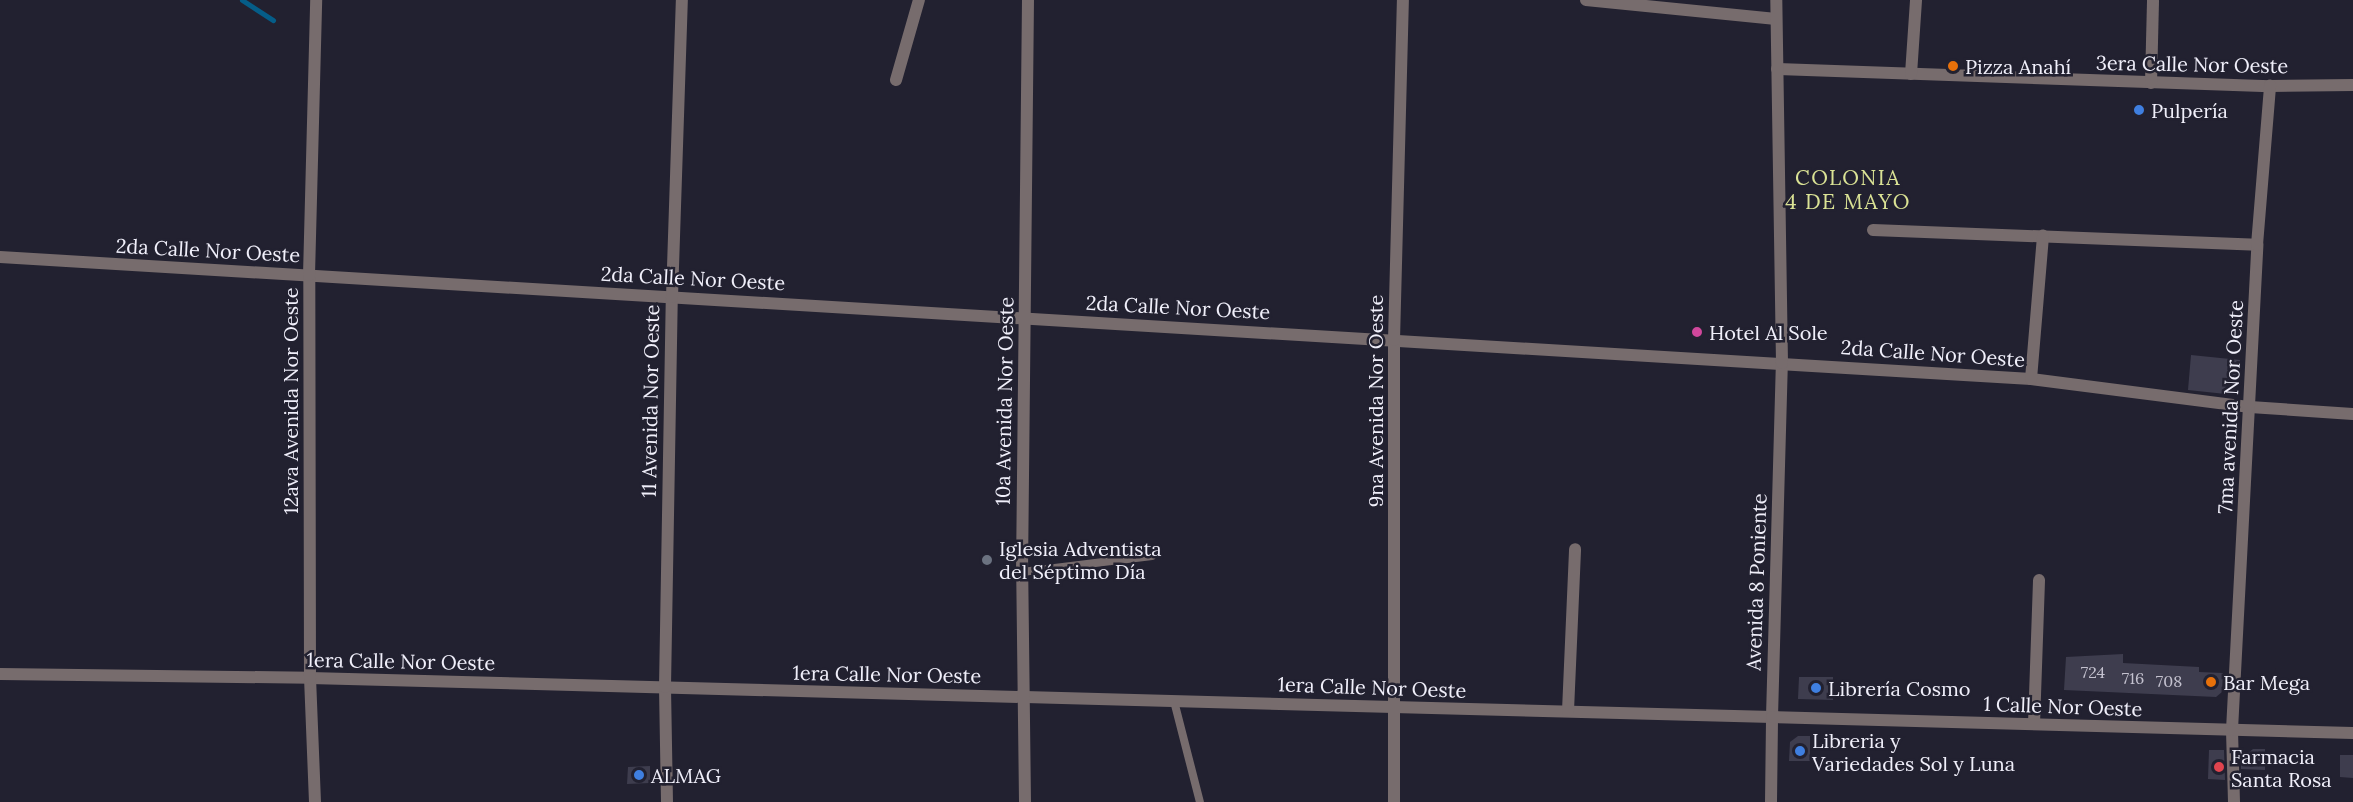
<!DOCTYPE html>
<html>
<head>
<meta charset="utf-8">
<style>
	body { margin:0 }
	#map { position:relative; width:2353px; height:802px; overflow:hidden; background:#222130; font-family:Lora,serif }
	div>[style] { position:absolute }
	.stream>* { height:5px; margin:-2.5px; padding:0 2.5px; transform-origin:2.5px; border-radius:2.5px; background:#055d88 }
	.building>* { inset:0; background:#3e3d4e }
	.service>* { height:8px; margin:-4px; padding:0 4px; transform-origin:4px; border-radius:4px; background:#776c6d }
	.minor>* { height:12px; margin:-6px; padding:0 6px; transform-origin:6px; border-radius:6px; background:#776c6d }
	.tertiary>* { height:12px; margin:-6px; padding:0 6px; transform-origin:6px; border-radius:6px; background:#776c6d }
	.dots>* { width:16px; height:16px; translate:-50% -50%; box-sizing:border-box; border:3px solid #222130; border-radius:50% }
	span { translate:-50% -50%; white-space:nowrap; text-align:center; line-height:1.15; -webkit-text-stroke:5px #222130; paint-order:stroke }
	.number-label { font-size:16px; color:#c4c2cf }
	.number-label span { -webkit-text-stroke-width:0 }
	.street-label { font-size:20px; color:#f0effa }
	.poi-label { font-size:20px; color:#f0effa }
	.left { translate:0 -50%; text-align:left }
	.neighbourhood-label { font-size:21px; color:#dbe395; letter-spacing:1.5px }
</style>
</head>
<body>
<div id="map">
	<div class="stream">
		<i style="left:242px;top:0;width:37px;rotate:33deg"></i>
	</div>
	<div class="building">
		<i style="clip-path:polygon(2191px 355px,2240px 360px,2235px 395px,2188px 390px)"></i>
		<i style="clip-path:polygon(2123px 654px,2123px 663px,2199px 667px,2199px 672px,2223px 673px,2222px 692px,2216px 697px,2064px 690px,2066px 657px)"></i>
		<i style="clip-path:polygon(1799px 677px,1833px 677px,1833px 700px,1798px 699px)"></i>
		<i style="clip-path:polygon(1798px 736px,1810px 736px,1810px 761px,1789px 761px,1790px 742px)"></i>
		<i style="clip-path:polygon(2253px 749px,2265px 749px,2265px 770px,2241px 769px,2241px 759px)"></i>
		<i style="clip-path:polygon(2209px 750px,2224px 750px,2225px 780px,2208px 779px)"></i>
		<i style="clip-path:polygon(2340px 755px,2353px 755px,2353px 778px,2340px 777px)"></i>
		<i style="clip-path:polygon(650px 766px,650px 783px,627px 784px,628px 767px)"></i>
	</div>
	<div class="service">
		<i style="left:1022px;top:572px;width:131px;rotate:-7deg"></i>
		<i style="left:1174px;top:701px;width:104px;rotate:75.6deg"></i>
	</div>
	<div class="minor">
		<i style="left:1586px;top:0;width:191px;rotate:5.7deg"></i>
		<i style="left:1777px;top:69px;width:493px;rotate:2deg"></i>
		<i style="left:2270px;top:86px;width:83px;rotate:-0.7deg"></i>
		<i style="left:1911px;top:74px;width:74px;rotate:-86.1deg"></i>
		<i style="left:896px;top:80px;width:83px;rotate:-74deg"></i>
		<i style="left:2151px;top:83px;width:83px;rotate:-88.6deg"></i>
		<i style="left:1873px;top:230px;width:384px;rotate:2.2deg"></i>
		<i style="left:0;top:257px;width:2035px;rotate:3.44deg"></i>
		<i style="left:2031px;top:379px;width:221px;rotate:7.3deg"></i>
		<i style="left:2250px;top:407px;width:103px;rotate:3.9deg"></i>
		<i style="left:2031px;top:379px;width:144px;rotate:-85.2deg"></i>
		<i style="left:0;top:674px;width:310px;rotate:0.7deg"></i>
		<i style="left:310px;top:678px;width:1463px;rotate:1.53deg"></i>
		<i style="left:1772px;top:717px;width:354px;rotate:-88.4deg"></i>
		<i style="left:1782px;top:363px;width:363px;rotate:-90.9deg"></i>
		<i style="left:1568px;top:711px;width:162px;rotate:-87.5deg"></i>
		<i style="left:2034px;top:724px;width:144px;rotate:-88deg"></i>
		<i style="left:315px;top:802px;width:124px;rotate:-92.3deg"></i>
		<i style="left:310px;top:678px;width:403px;rotate:-90.1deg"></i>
		<i style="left:309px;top:275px;width:275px;rotate:-88.5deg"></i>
		<i style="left:667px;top:802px;width:115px;rotate:-91deg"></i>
		<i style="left:665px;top:687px;width:390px;rotate:-89deg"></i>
		<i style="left:672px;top:297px;width:297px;rotate:-88.1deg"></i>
		<i style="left:1025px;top:802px;width:230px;rotate:-90.7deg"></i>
		<i style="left:1022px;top:572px;width:572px;rotate:-89.4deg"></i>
		<i style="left:1394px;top:802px;width:462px;rotate:-90deg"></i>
		<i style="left:1394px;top:340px;width:340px;rotate:-88.5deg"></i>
		<i style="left:2234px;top:802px;width:72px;rotate:-91.6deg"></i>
		<i style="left:2232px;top:730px;width:486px;rotate:-87deg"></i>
		<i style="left:2257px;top:245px;width:160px;rotate:-85.3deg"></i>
	</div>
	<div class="tertiary">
		<i style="left:1771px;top:802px;width:85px;rotate:-89.3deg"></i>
		<i style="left:1772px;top:717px;width:581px;rotate:1.58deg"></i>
	</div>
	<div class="dots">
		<i style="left:1953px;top:66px;background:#e8710a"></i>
		<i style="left:2139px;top:110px;background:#3f7fe0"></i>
		<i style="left:1697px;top:332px;background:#d1479c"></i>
		<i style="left:987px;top:560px;background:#6b7280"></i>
		<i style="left:2211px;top:682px;background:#e8710a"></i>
		<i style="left:1816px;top:688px;background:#3f7fe0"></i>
		<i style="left:1800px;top:751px;background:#3f7fe0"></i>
		<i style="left:2219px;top:767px;background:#e0444e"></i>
		<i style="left:639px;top:775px;background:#3f7fe0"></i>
	</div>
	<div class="number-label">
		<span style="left:2093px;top:672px">724</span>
		<span style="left:2133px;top:678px">716</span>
		<span style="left:2169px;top:681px">708</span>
	</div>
	<div class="street-label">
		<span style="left:2192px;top:64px;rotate:1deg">3era Calle Nor Oeste</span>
		<span style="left:208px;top:250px;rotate:3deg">2da Calle Nor Oeste</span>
		<span style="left:693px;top:278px;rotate:3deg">2da Calle Nor Oeste</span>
		<span style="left:1178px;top:307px;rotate:3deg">2da Calle Nor Oeste</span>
		<span style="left:1933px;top:353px;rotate:4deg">2da Calle Nor Oeste</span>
		<span style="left:290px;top:401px;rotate:-90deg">12ava Avenida Nor Oeste</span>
		<span style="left:650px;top:401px;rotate:-89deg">11 Avenida Nor Oeste</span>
		<span style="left:1004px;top:401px;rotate:-89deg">10a Avenida Nor Oeste</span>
		<span style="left:1375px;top:401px;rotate:-90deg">9na Avenida Nor Oeste</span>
		<span style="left:2230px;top:407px;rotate:-87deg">7ma avenida Nor Oeste</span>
		<span style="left:1756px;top:582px;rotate:-88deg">Avenida 8 Poniente</span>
		<span style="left:401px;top:661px;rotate:1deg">1era Calle Nor Oeste</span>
		<span style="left:887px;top:674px;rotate:1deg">1era Calle Nor Oeste</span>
		<span style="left:1372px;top:687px;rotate:2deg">1era Calle Nor Oeste</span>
		<span style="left:2063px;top:706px;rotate:2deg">1 Calle Nor Oeste</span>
	</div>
	<div class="poi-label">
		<span class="left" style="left:1965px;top:66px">Pizza Anahí</span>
		<span class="left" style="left:2151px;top:110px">Pulpería</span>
		<span class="left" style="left:1709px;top:332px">Hotel Al Sole</span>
		<span class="left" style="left:999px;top:560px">Iglesia Adventista<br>del Séptimo Día</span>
		<span class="left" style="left:2223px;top:682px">Bar Mega</span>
		<span class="left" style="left:1828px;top:688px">Librería Cosmo</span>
		<span class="left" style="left:1812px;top:752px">Libreria y<br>Variedades Sol y Luna</span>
		<span class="left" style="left:2231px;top:768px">Farmacia<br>Santa Rosa</span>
		<span class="left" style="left:651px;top:775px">ALMAG</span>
	</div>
	<div class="neighbourhood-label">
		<span style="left:1848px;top:190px">COLONIA<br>4 DE MAYO</span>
	</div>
</div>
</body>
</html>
